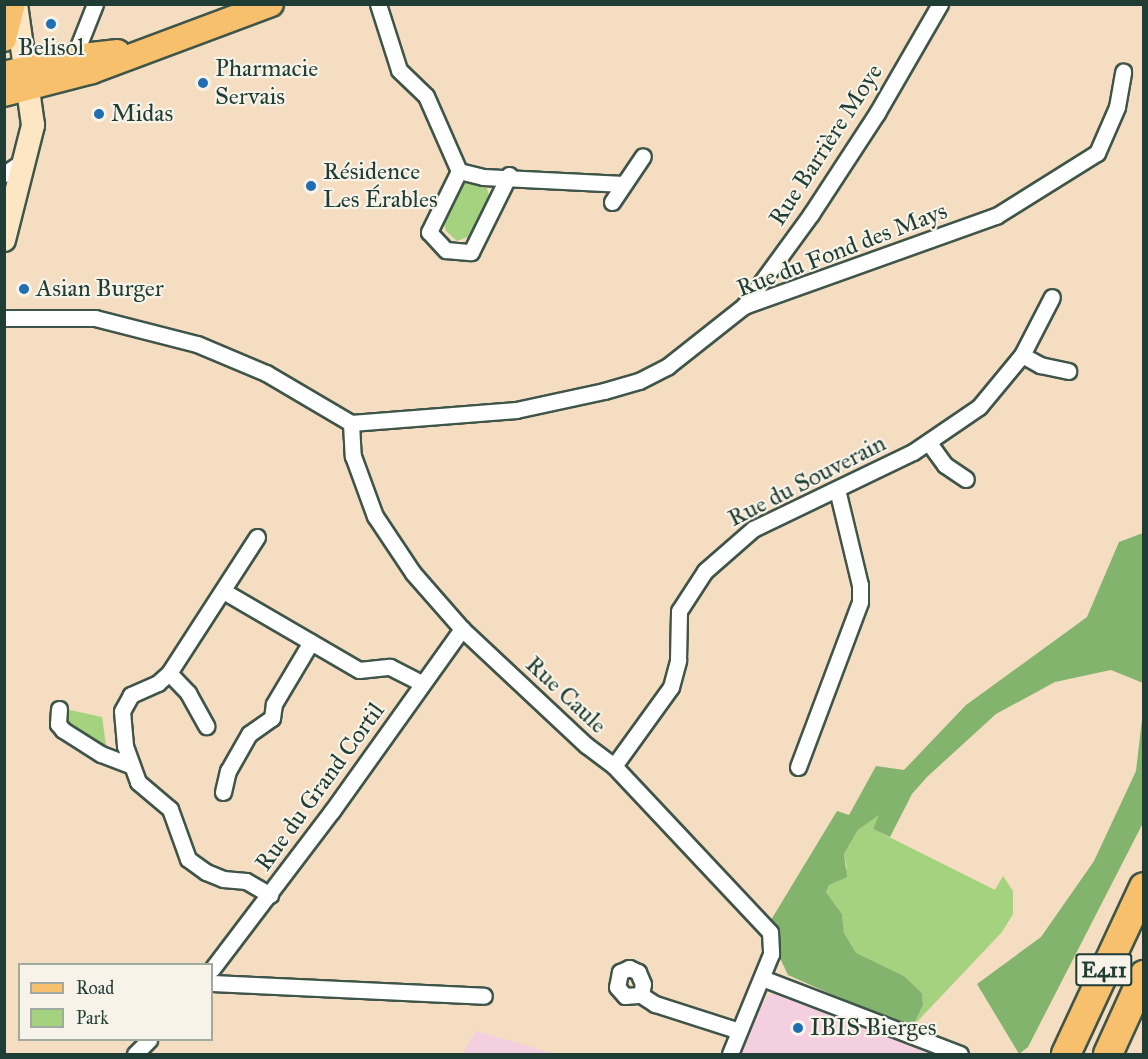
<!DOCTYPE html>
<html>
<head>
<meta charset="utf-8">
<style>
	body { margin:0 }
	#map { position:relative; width:1148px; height:1059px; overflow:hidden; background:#f4ddc1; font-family:"IM FELL Great Primer",serif }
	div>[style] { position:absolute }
	.built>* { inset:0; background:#f3cfdf }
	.green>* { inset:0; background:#a4d27f }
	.forest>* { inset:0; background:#83b46e }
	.roads { filter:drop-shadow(2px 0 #3f5549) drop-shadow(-2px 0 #3f5549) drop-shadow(0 2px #3f5549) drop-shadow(0 -2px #3f5549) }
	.street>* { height:15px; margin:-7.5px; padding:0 7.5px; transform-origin:7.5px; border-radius:7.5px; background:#fff }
	.secondary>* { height:22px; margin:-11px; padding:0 11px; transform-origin:11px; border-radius:11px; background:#fce6c4 }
	.primary>* { height:24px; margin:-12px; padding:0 12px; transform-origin:12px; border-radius:12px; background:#f7c06c }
	.highway>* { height:28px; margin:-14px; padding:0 14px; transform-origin:14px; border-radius:14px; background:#f7c06c }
	.dots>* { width:16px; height:16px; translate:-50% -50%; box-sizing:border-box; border:3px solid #f7f3e8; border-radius:50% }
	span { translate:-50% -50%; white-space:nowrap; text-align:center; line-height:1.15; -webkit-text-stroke:4.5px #f7f3e8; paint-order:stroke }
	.shield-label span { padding:2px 4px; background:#f7f3e8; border:2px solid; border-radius:4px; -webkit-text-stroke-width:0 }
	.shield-label { font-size:22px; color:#1f3d34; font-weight:700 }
	.poi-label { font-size:24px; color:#1f3d34 }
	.left { translate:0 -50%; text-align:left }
	.street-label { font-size:24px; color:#1f3d34 }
	.frame { position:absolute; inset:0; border:6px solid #1f3d34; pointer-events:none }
	.legend { position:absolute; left:18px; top:963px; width:195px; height:78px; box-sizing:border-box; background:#f7f3e8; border:2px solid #a1aaa0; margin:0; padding:8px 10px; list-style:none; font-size:18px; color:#1f3d34 }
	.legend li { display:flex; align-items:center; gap:12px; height:30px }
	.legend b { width:30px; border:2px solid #a1aaa0 }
</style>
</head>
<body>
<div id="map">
	<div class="built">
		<i style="clip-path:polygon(773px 992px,780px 992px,936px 1054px,739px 1054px,761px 1004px)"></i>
		<i style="clip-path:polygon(476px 1031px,555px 1054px,463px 1054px)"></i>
	</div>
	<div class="green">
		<i style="clip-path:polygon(469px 181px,487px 188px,490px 200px,473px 235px,457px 241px,446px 231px,444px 223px,459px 186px)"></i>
		<i style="clip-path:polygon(65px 709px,102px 717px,107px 752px,65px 729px)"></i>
		<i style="clip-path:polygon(880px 814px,873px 829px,995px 890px,1003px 876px,1013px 891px,1013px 914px,1002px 932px,913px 1026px,923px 1005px,922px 993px,904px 976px,856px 954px,844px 933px,842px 914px,826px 892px,829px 884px,847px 868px,844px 854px,858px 830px)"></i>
	</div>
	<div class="forest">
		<i style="clip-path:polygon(1143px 533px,1143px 683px,1111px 670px,1055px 682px,996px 714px,927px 777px,912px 794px,890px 837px,873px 829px,879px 815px,858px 830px,844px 854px,847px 877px,829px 885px,826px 892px,842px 914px,844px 933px,856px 953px,904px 976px,922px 993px,923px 1005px,913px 1026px,903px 1026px,788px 975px,779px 956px,776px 927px,771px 920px,837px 811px,849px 815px,876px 766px,904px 770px,966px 705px,1087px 617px,1119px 542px)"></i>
		<i style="clip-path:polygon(1143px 711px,1143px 823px,1028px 1047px,1019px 1054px,977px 984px,1041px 937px,1094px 861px,1136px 771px)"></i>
	</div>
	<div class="roads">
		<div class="street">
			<i style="left:378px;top:4px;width:69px;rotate:72.3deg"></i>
			<i style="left:399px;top:70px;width:37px;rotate:44deg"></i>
			<i style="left:426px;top:96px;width:82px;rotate:66.3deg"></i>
			<i style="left:459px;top:171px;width:25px;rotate:14deg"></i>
			<i style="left:483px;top:177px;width:141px;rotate:2.8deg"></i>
			<i style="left:72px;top:62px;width:62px;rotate:-68.4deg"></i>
			<i style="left:459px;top:171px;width:68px;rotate:116.2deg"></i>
			<i style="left:429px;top:232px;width:25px;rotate:47deg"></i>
			<i style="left:446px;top:250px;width:25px;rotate:5deg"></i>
			<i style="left:471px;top:252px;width:86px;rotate:-63.7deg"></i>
			<i style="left:4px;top:174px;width:27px;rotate:-34deg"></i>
			<i style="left:612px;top:202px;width:55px;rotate:-56deg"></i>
			<i style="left:744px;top:306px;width:114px;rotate:-53.9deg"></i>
			<i style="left:811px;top:214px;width:121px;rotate:-56.8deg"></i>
			<i style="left:877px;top:113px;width:126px;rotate:-60deg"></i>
			<i style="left:4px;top:318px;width:91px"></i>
			<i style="left:95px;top:318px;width:105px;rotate:14.3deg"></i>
			<i style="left:197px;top:344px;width:75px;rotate:22.8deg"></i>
			<i style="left:266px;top:373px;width:99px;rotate:30.5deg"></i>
			<i style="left:351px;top:423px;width:166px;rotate:-4.5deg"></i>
			<i style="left:516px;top:410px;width:90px;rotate:-12.2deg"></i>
			<i style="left:604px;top:391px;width:36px;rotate:-16deg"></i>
			<i style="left:639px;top:381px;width:33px;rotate:-27deg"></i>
			<i style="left:668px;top:366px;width:97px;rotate:-38.3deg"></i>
			<i style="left:744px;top:306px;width:268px;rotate:-19.7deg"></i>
			<i style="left:996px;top:216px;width:119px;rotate:-32deg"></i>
			<i style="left:1097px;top:153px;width:50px;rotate:-66.5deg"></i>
			<i style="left:1117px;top:107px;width:36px;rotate:-80deg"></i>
			<i style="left:1022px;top:355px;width:21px;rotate:29deg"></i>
			<i style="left:1040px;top:365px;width:29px;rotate:12deg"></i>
			<i style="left:351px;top:423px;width:33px;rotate:87deg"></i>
			<i style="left:353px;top:456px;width:64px;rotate:69.9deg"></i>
			<i style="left:375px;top:516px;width:69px;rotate:56.3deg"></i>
			<i style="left:413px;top:573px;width:74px;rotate:48.8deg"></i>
			<i style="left:462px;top:629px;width:170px;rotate:43.1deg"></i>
			<i style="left:586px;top:745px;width:35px;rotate:37deg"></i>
			<i style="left:614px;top:766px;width:228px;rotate:46.8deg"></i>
			<i style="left:770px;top:932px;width:22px;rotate:87deg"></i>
			<i style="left:771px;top:954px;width:108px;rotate:112.3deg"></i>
			<i style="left:929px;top:443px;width:27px;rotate:54deg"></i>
			<i style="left:945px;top:465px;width:25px;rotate:34deg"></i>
			<i style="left:257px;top:537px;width:162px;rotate:122.9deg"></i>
			<i style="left:169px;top:673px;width:15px;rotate:138deg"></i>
			<i style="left:158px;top:683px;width:30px;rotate:156deg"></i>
			<i style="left:131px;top:695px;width:18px;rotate:119deg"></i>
			<i style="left:122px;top:711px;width:35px;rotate:85deg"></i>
			<i style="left:125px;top:746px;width:38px;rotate:70deg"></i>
			<i style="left:138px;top:782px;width:42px;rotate:40.2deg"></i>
			<i style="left:170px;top:809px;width:53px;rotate:70.2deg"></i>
			<i style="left:188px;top:859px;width:22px;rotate:36deg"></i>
			<i style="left:206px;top:872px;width:18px;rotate:22deg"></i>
			<i style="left:223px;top:879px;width:23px;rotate:5deg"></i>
			<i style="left:246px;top:881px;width:28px;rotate:30deg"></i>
			<i style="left:225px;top:592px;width:155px;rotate:30.2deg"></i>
			<i style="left:359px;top:670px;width:31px;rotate:-6deg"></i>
			<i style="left:390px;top:667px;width:35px;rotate:27deg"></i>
			<i style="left:169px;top:673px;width:28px;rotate:46deg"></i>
			<i style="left:188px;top:693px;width:38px;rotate:61deg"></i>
			<i style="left:59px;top:709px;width:15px;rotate:94deg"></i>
			<i style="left:58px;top:724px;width:8px;rotate:50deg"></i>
			<i style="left:63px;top:730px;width:45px;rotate:32.3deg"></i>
			<i style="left:101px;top:754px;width:33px;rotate:21deg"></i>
			<i style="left:614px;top:766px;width:97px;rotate:-54.2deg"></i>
			<i style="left:671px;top:687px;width:28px;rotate:-75deg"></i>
			<i style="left:678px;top:660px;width:49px;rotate:-88.8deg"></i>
			<i style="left:679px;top:611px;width:48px;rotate:-57deg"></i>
			<i style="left:705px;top:571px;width:64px;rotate:-41.2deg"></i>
			<i style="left:753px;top:529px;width:178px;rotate:-25.7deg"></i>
			<i style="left:913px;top:452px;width:80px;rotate:-34.3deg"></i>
			<i style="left:979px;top:407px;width:67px;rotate:-50.4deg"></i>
			<i style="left:1022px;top:355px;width:65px;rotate:-62.7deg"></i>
			<i style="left:798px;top:767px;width:176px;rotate:-69.4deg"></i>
			<i style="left:860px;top:602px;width:17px;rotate:-90deg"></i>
			<i style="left:860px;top:585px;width:99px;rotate:-103.5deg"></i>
			<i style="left:223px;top:792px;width:22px;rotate:-77deg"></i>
			<i style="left:228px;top:771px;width:43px;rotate:-60.4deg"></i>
			<i style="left:249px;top:734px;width:28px;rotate:-35deg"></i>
			<i style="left:272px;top:718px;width:14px;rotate:-82deg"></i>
			<i style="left:274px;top:704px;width:72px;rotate:-59.2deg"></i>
			<i style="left:212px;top:969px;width:198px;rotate:-52.8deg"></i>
			<i style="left:332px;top:811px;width:224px;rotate:-54.5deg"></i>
			<i style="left:762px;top:978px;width:212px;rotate:21deg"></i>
			<i style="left:212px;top:983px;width:272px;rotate:2.7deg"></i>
			<i style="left:641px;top:995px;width:11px;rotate:-80deg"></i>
			<i style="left:643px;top:984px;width:13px;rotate:-113deg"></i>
			<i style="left:638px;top:972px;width:10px;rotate:-156deg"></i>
			<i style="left:629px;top:968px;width:10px;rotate:156deg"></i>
			<i style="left:620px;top:972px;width:15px;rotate:101deg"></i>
			<i style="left:617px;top:987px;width:12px;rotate:48deg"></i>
			<i style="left:625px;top:996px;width:16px;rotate:-4deg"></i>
			<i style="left:641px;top:995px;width:17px;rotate:33deg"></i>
			<i style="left:655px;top:1004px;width:88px;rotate:17.8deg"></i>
			<i style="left:135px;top:1054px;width:20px;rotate:-45deg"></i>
		</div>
		<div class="secondary">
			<i style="left:4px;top:240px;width:119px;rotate:-75.8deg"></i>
			<i style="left:33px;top:125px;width:122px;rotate:-98deg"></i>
		</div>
		<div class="primary">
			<i style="left:4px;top:39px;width:36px;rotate:-76deg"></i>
			<i style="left:4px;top:74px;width:72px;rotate:-13.7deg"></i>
			<i style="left:74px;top:57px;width:44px;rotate:-6.5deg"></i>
			<i style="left:4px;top:94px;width:91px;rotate:-14.6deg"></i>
			<i style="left:92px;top:71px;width:191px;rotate:-20.5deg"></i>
		</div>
		<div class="highway">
			<i style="left:1066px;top:1054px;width:184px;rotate:-65deg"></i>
			<i style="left:1108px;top:1054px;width:87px;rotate:-65.5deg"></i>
		</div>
	</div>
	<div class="dots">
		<i style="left:51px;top:24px;background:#1f6fb2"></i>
		<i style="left:203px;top:83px;background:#1f6fb2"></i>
		<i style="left:99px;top:114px;background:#1f6fb2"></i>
		<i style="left:311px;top:186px;background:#1f6fb2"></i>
		<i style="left:24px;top:289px;background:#1f6fb2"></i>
		<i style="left:798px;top:1028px;background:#1f6fb2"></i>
	</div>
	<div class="shield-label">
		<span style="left:1104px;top:970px">E411</span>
	</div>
	<div class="poi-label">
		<span style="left:51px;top:48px">Belisol</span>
		<span class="left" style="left:215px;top:83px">Pharmacie<br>Servais</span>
		<span class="left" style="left:111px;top:114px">Midas</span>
		<span class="left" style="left:323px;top:186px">Résidence<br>Les Érables</span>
		<span class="left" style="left:36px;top:289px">Asian Burger</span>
		<span class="left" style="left:810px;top:1028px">IBIS Bierges</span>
	</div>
	<div class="street-label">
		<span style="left:826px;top:145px;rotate:-57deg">Rue Barrière Moye</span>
		<span style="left:842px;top:250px;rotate:-21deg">Rue du Fond des Mays</span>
		<span style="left:807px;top:481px;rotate:-27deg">Rue du Souverain</span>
		<span style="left:566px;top:695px;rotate:43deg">Rue Caule</span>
		<span style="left:320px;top:787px;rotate:-54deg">Rue du Grand Cortil</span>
	</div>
	<div class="frame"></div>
	<ul class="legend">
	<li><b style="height:8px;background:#f7c06c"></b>Road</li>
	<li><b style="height:16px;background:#a4d27f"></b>Park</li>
	</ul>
</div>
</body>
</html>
